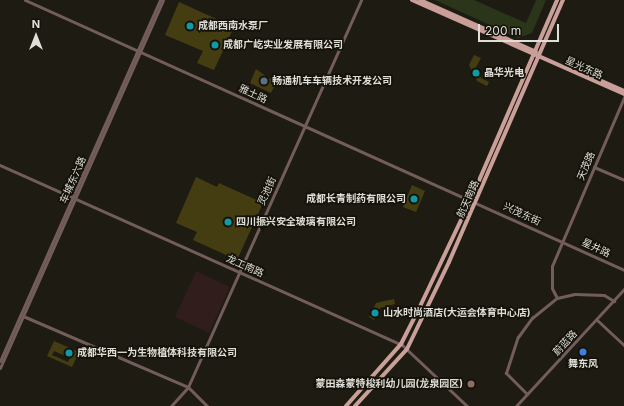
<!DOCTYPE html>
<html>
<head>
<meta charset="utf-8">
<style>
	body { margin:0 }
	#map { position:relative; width:624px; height:406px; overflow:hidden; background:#1e1c12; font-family:Inter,"Noto Sans SC",sans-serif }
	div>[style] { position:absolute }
	.commercial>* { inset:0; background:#301d1c }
	.green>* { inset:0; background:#2b351a }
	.building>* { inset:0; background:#453d12 }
	.minor>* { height:3px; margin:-1.5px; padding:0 1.5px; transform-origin:1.5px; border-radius:1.5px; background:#725d5a }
	.major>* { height:4px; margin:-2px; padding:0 2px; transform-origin:2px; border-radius:2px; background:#ca9f99 }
	.dots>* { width:11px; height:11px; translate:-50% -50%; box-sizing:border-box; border:2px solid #151309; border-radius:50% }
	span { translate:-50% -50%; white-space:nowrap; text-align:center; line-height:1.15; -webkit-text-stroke:3.5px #151309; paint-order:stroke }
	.poi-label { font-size:10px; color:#dfded8; font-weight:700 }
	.left { translate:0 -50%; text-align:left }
	.right { translate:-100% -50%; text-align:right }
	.street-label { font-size:10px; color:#dfded8 }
	.north { position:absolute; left:16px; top:16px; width:40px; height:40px; -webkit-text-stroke:3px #151309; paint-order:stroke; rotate:0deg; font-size:11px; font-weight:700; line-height:16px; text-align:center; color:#dfded8 }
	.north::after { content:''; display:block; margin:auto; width:14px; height:18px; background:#dfded8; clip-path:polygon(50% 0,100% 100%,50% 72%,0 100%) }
	.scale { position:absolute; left:478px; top:24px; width:81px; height:18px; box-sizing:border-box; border:2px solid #dfded8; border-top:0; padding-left:5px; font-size:12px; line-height:14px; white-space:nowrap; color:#dfded8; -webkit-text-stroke:3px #151309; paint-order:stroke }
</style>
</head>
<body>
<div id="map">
	<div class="commercial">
		<i style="clip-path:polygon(196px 271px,230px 287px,209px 333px,175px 317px)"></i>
	</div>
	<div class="green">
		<i style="clip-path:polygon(435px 0,474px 0,526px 23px,536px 0,546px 0,532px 33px,518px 38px)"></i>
	</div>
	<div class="building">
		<i style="clip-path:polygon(179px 2px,234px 27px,214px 70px,197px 63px,203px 51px,165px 35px)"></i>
		<i style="clip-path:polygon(474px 55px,481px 58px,476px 67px,481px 78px,489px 82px,487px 86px,477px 81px,469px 65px)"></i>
		<i style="clip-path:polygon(256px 69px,270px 79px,272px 76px,278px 78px,271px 93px,250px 83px)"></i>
		<i style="clip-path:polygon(196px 177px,217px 187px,219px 183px,263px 203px,237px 260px,193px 240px,197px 232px,176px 223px)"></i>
		<i style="clip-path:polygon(412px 185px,425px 191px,416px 212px,403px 207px)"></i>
		<i style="clip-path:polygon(394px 299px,395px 304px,380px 308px,374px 320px,369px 317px,376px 303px)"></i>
		<i style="clip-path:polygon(evenodd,54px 341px,79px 352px,72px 367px,47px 356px,54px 341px,54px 351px,70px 358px,68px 362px,52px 355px,54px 351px)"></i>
	</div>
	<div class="minor">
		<i style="left:25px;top:0;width:657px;rotate:24.26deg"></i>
		<i style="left:0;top:165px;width:439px;rotate:24.1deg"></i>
		<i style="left:401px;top:344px;width:91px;rotate:43.2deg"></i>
		<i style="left:594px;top:167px;width:33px;rotate:23deg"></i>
		<i style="left:557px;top:298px;width:11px;rotate:-117deg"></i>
		<i style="left:552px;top:288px;width:22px;rotate:-90deg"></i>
		<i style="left:552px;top:266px;width:184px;rotate:-66.9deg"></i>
		<i style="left:23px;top:316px;width:180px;rotate:23.3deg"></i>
		<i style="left:188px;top:387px;width:27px;rotate:45deg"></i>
		<i style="left:597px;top:320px;width:37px;rotate:43deg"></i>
		<i style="left:0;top:361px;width:395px;rotate:-66.1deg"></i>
		<i style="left:0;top:368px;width:402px;rotate:-66.1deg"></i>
		<i style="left:527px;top:394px;width:30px;rotate:-135deg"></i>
		<i style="left:506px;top:373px;width:38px;rotate:-72deg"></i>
		<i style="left:518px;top:337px;width:24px;rotate:-54deg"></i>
		<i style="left:532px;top:318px;width:32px;rotate:-39deg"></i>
		<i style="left:557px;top:298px;width:18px;rotate:-13deg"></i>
		<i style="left:575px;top:294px;width:29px;rotate:2deg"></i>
		<i style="left:604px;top:295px;width:12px;rotate:31deg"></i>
		<i style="left:171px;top:406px;width:25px;rotate:-48deg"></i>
		<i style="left:188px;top:387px;width:424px;rotate:-65.9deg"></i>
		<i style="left:516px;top:406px;width:159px;rotate:-47.3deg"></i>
	</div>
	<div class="major">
		<i style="left:412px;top:0;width:232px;rotate:23.9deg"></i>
		<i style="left:420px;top:0;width:127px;rotate:24.1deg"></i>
		<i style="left:588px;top:75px;width:39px;rotate:24deg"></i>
		<i style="left:346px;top:406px;width:83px;rotate:-48.4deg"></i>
		<i style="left:401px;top:344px;width:30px;rotate:-63deg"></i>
		<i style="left:415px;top:317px;width:131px;rotate:-64.6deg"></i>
		<i style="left:471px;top:199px;width:217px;rotate:-66.6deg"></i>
		<i style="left:355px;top:406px;width:77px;rotate:-47.6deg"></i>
		<i style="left:407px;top:349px;width:97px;rotate:-64.2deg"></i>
		<i style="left:449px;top:262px;width:286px;rotate:-66.5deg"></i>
	</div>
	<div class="dots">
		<i style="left:190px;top:26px;background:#0f9aa8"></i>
		<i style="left:215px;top:45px;background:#0f9aa8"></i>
		<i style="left:476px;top:73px;background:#0f9aa8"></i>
		<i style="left:264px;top:81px;background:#5c6f8a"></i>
		<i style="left:414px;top:199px;background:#0f9aa8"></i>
		<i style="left:228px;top:222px;background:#0f9aa8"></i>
		<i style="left:375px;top:313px;background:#0f9aa8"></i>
		<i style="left:583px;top:352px;background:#3f7fe0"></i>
		<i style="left:69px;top:353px;background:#0f9aa8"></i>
		<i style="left:471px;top:384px;background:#8d6e63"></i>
	</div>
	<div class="poi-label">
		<span class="left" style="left:198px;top:26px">成都西南水泵厂</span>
		<span class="left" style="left:223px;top:45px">成都广屹实业发展有限公司</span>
		<span class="left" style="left:484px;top:73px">晶华光电</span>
		<span class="left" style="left:272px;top:81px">畅通机车车辆技术开发公司</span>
		<span class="right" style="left:406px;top:199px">成都长青制药有限公司</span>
		<span class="left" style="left:236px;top:222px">四川振兴安全玻璃有限公司</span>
		<span class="left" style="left:383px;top:313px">山水时尚酒店(大运会体育中心店)</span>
		<span class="left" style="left:77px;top:353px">成都华西一为生物植体科技有限公司</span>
		<span style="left:583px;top:364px">舞东风</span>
		<span class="right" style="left:463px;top:384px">蒙田森蒙特梭利幼儿园(龙泉园区)</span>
	</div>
	<div class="street-label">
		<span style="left:584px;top:68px;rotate:24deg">星光东路</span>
		<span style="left:253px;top:94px;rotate:25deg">雅土路</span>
		<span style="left:586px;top:166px;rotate:-67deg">天茂路</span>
		<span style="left:73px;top:180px;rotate:-66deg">车城东六路</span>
		<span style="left:267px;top:191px;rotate:-66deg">灵池街</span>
		<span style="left:468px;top:199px;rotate:-66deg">航天南路</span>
		<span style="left:522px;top:214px;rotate:25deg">兴茂东街</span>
		<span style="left:596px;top:248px;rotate:25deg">星井路</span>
		<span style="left:245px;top:266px;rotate:24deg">龙工南路</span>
		<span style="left:565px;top:343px;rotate:-47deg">蔚蓝路</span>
	</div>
	<div class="north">N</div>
	<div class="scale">200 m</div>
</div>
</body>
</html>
